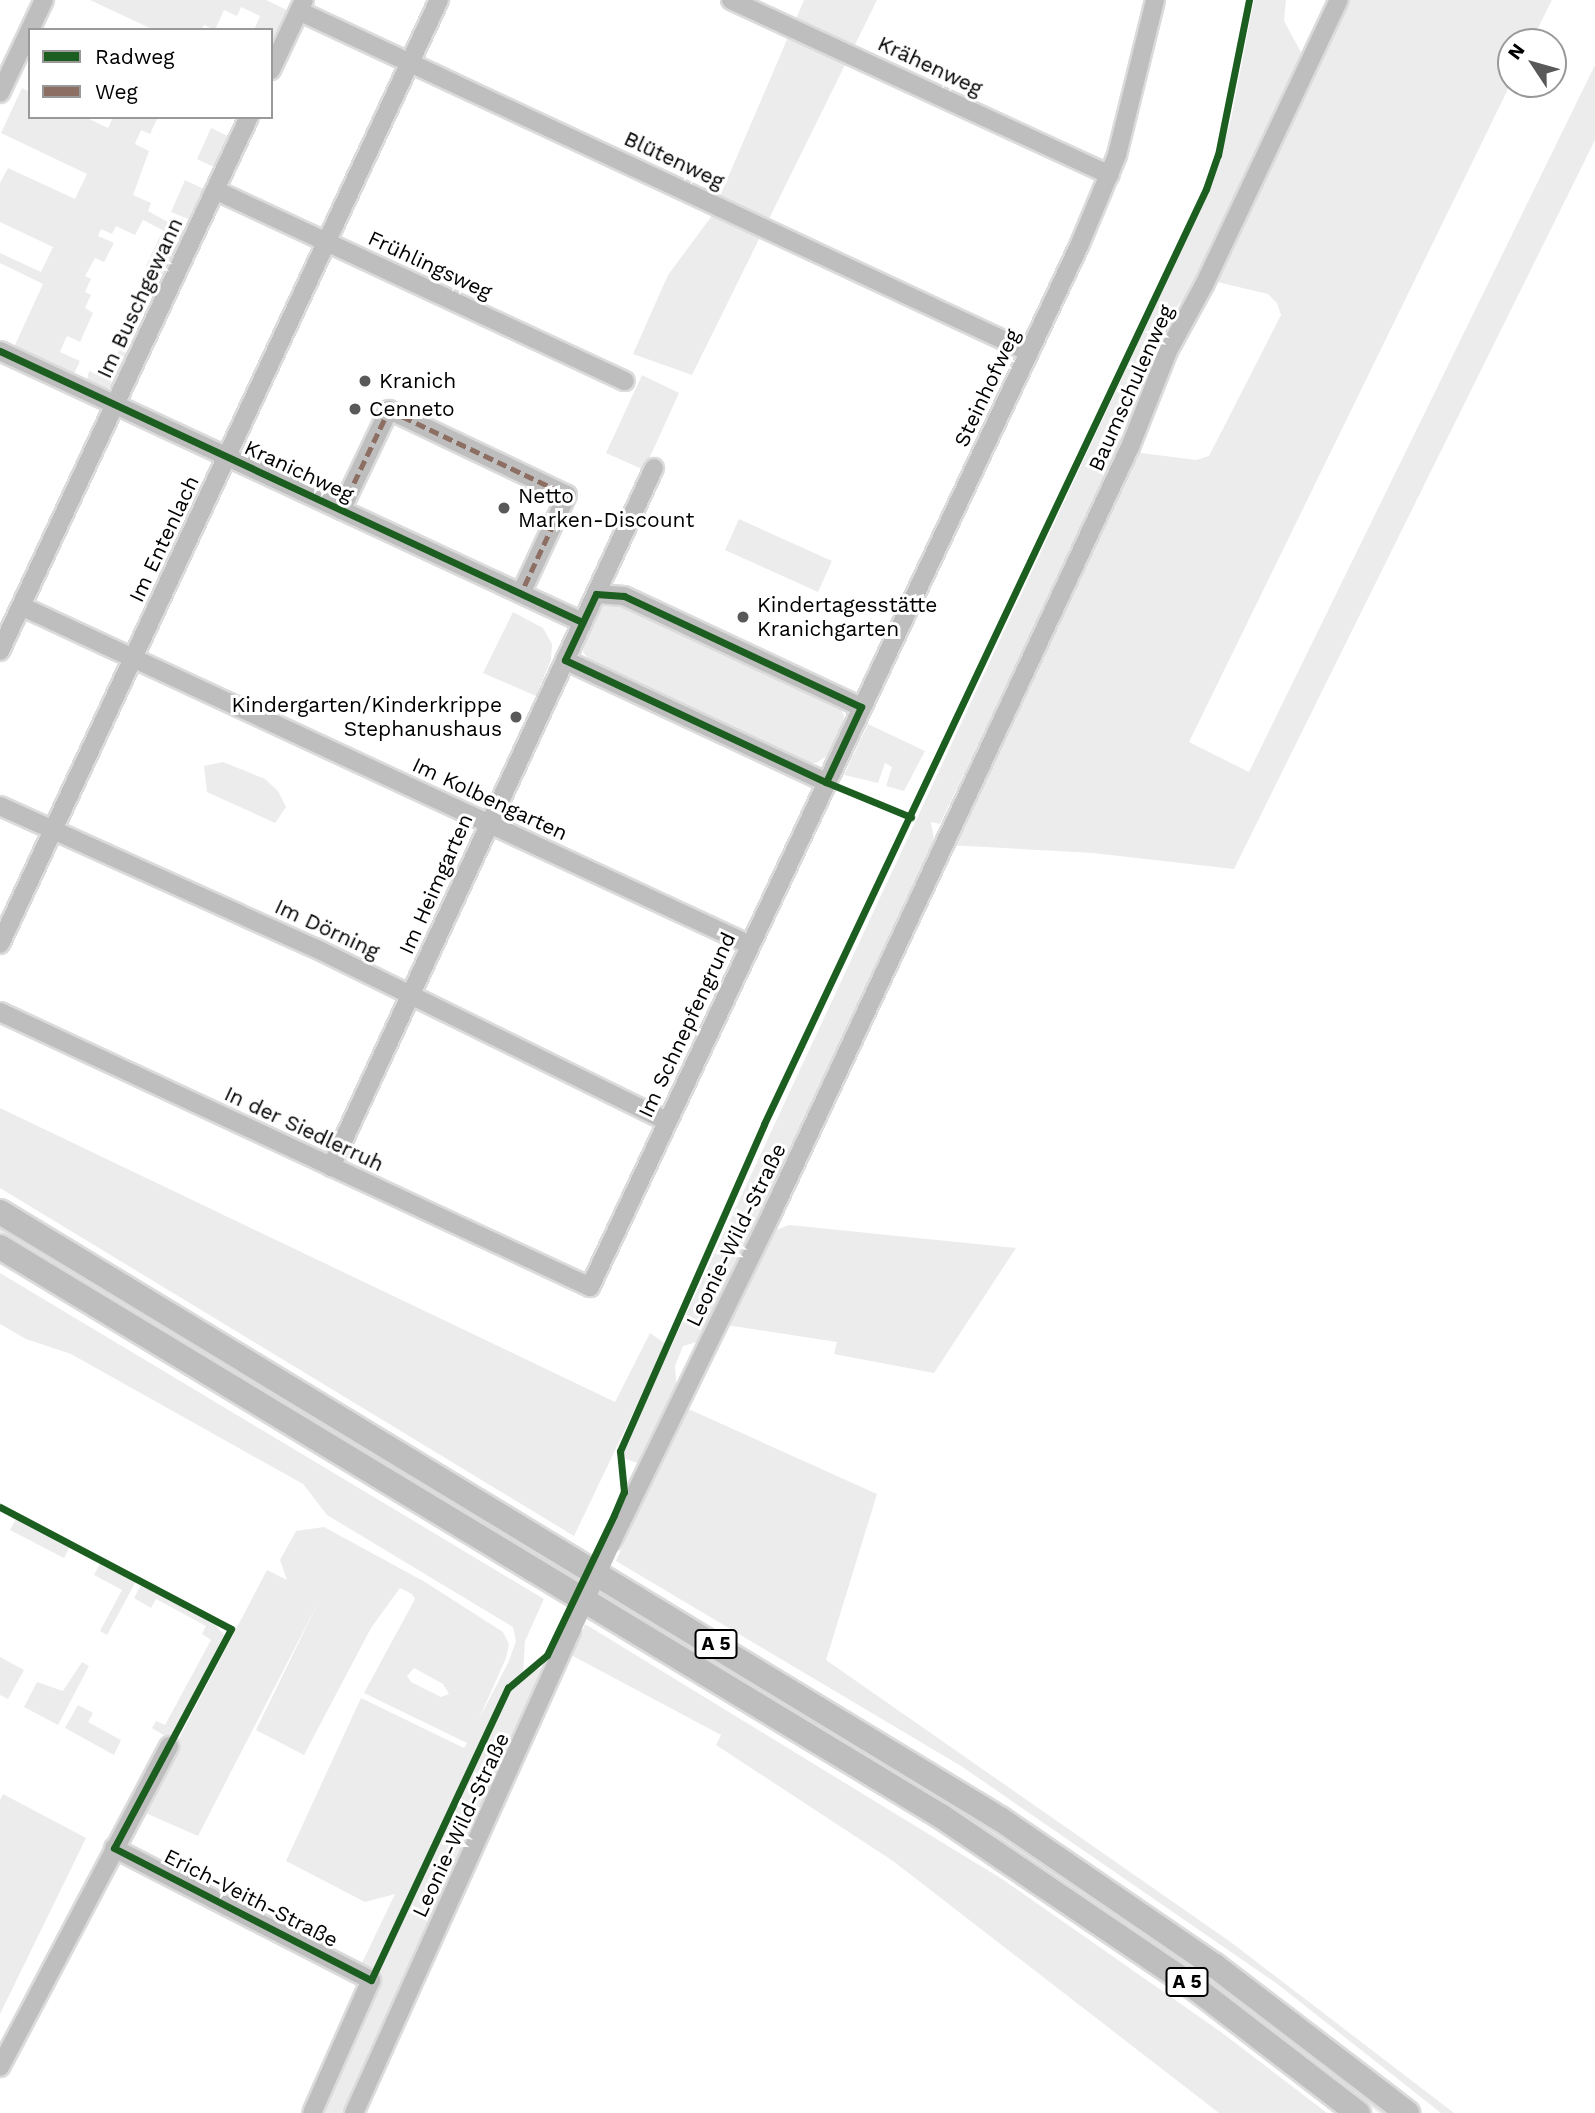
<!DOCTYPE html>
<html>
<head>
<meta charset="utf-8">
<style>
	body { margin:0 }
	#map { position:relative; width:1595px; height:2113px; overflow:hidden; background:#fff; font-family:"Work Sans",sans-serif }
	div>[style] { position:absolute }
	.green>* { inset:0; background:#ececec }
	.roads { filter:drop-shadow(2px 0 #dbdbdb) drop-shadow(-2px 0 #dbdbdb) drop-shadow(0 2px #dbdbdb) drop-shadow(0 -2px #dbdbdb) }
	.minor>* { height:18px; margin:-9px; padding:0 9px; transform-origin:9px; border-radius:9px; background:#bebebe }
	.highway>* { height:24px; margin:-12px; padding:0 12px; transform-origin:12px; border-radius:12px; background:#bebebe }
	.minor-bridge>* { height:18px; margin:-9px; padding:0 9px; transform-origin:9px; border-radius:9px; background:#bebebe }
	.quiet>* { height:5px; margin-top:-2.5px; transform-origin:0; background:repeating-linear-gradient(90deg,#8d6e63 0 10px,transparent 0 15px) }
	.cycleway>* { height:7px; margin:-3.5px; padding:0 3.5px; transform-origin:3.5px; border-radius:3.5px; background:#1b5e20 }
	.dots>* { width:19px; height:19px; translate:-50% -50%; box-sizing:border-box; border:4px solid #fff; border-radius:50% }
	span { translate:-50% -50%; white-space:nowrap; text-align:center; line-height:1.15; -webkit-text-stroke:6px #fff; paint-order:stroke }
	.shield-label span { padding:2px 5px; background:#fff; border:2px solid; border-radius:5px; -webkit-text-stroke-width:0 }
	.shield-label { font-size:19px; color:#000; font-weight:700 }
	.street-label { font-size:21px; color:#000 }
	.poi-label { font-size:21px; color:#000 }
	.left { translate:0 -50%; text-align:left }
	.right { translate:-100% -50%; text-align:right }
	.legend { position:absolute; left:28px; top:28px; width:245px; height:91px; box-sizing:border-box; background:#fff; border:2px solid #999; margin:0; padding:9px 12px; list-style:none; font-size:21px; color:#000 }
	.legend li { display:flex; align-items:center; gap:14px; height:35px }
	.legend b { width:35px; border:2px solid #999 }
	.north { position:absolute; left:1497px; top:28px; width:70px; height:70px; box-sizing:border-box; background:#fff; border:2px solid #999; border-radius:50%; rotate:306deg; font-size:19px; font-weight:700; line-height:28px; text-align:center; color:#000 }
	.north::after { content:''; display:block; margin:auto; width:24px; height:32px; background:#595959; clip-path:polygon(50% 0,100% 100%,50% 72%,0 100%) }
</style>
</head>
<body>
<div id="map">
	<div class="green">
		<i style="clip-path:polygon(90px 0,266px 0,291px 12px,271px 54px,271px 30px,254px 30px,260px 16px,241px 7px,237px 16px,224px 10px,215px 30px,204px 25px,201px 30px,154px 30px)"></i>
		<i style="clip-path:polygon(804px 0,877px 0,692px 375px,633px 354px,668px 275px,711px 217px)"></i>
		<i style="clip-path:polygon(1254px 0,1286px 0,1284px 21px,1302px 54px,1204px 262px,1188px 293px,1156px 333px,1121px 432px,1120px 449px,940px 824px,931px 822px,934px 839px,701px 1341px,683px 1346px,675px 1366px,677px 1391px,643px 1465px,626px 1459px,623px 1450px,1213px 182px,1231px 119px)"></i>
		<i style="clip-path:polygon(1343px 0,1552px 0,1531px 42px,1511px 42px,1511px 83px,1189px 742px,1249px 772px,1595px 65px,1595px 140px,1234px 869px,1093px 853px,949px 845px,1134px 452px,1196px 460px,1209px 456px,1281px 315px,1277px 303px,1268px 294px,1213px 281px)"></i>
		<i style="clip-path:polygon(22px 88px,30px 92px,30px 117px,85px 117px,108px 128px,113px 117px,158px 117px,150px 134px,141px 130px,135px 144px,149px 151px,133px 195px,151px 203px,148px 211px,188px 233px,184px 241px,143px 220px,135px 235px,116px 226px,112px 234px,101px 229px,98px 236px,114px 243px,104px 262px,95px 258px,85px 276px,91px 279px,85px 292px,91px 295px,85px 308px,93px 313px,80px 342px,67px 336px,60px 352px,80px 361px,74px 374px,15px 345px,43px 284px,0 263px,0 253px,41px 272px,53px 247px,0 222px,0 183px,8px 168px,75px 199px,87px 174px,1px 133px)"></i>
		<i style="clip-path:polygon(211px 128px,232px 138px,218px 169px,197px 159px)"></i>
		<i style="clip-path:polygon(185px 180px,208px 191px,193px 221px,171px 212px)"></i>
		<i style="clip-path:polygon(160px 236px,182px 247px,168px 277px,146px 266px)"></i>
		<i style="clip-path:polygon(119px 350px,131px 355px,117px 385px,108px 389px,87px 380px,89px 371px,106px 379px)"></i>
		<i style="clip-path:polygon(642px 375px,679px 393px,644px 470px,606px 453px)"></i>
		<i style="clip-path:polygon(739px 519px,832px 561px,818px 592px,725px 550px)"></i>
		<i style="clip-path:polygon(611px 602px,629px 606px,838px 704px,844px 715px,843px 731px,832px 753px,816px 763px,802px 763px,595px 667px,583px 652px,584px 636px,598px 609px)"></i>
		<i style="clip-path:polygon(513px 612px,543px 628px,552px 644px,551px 660px,536px 696px,483px 673px)"></i>
		<i style="clip-path:polygon(868px 724px,925px 751px,904px 791px,886px 786px,892px 767px,885px 763px,878px 783px,844px 775px)"></i>
		<i style="clip-path:polygon(223px 762px,265px 779px,278px 791px,286px 807px,275px 823px,207px 792px,204px 766px)"></i>
		<i style="clip-path:polygon(0 1108px,615px 1402px,650px 1333px,666px 1344px,574px 1536px,0 1188px)"></i>
		<i style="clip-path:polygon(789px 1225px,1016px 1248px,934px 1373px,834px 1354px,837px 1342px,726px 1325px,769px 1233px)"></i>
		<i style="clip-path:polygon(0 1226px,977px 1818px,1208px 1975px,1388px 2113px,1379px 2113px,1206px 1980px,1018px 1851px,0 1233px)"></i>
		<i style="clip-path:polygon(evenodd,0 1273px,544px 1599px,525px 1641px,523px 1674px,546px 1666px,344px 2113px,316px 2113px,381px 1976px,361px 1965px,395px 1894px,365px 1902px,286px 1861px,361px 1698px,464px 1748px,467px 1743px,364px 1693px,415px 1599px,412px 1594px,400px 1588px,371px 1628px,304px 1755px,256px 1730px,320px 1599px,198px 1836px,141px 1811px,267px 1570px,287px 1580px,280px 1560px,296px 1531px,324px 1527px,425px 1582px,503px 1632px,509px 1644px,506px 1658px,478px 1721px,509px 1661px,516px 1641px,513px 1627px,327px 1515px,303px 1484px,71px 1354px,26px 1339px,0 1324px,0 1273px,414px 1668px,443px 1684px,449px 1694px,441px 1697px,411px 1682px,407px 1676px,414px 1668px)"></i>
		<i style="clip-path:polygon(684px 1407px,877px 1494px,826px 1660px,1232px 1943px,1454px 2113px,1441px 2113px,1276px 1983px,961px 1766px,616px 1561px)"></i>
		<i style="clip-path:polygon(16px 1519px,69px 1548px,64px 1558px,10px 1530px)"></i>
		<i style="clip-path:polygon(100px 1563px,136px 1581px,107px 1635px,100px 1631px,122px 1590px,94px 1575px)"></i>
		<i style="clip-path:polygon(141px 1585px,213px 1622px,224px 1635px,170px 1739px,152px 1728px,156px 1721px,165px 1725px,211px 1640px,202px 1634px,206px 1626px,156px 1599px,151px 1608px,134px 1598px)"></i>
		<i style="clip-path:polygon(585px 1624px,1002px 1879px,1221px 2032px,1327px 2113px,1219px 2113px,893px 1861px,716px 1745px,721px 1735px,571px 1655px)"></i>
		<i style="clip-path:polygon(0 1657px,24px 1670px,8px 1699px,0 1695px)"></i>
		<i style="clip-path:polygon(82px 1662px,89px 1666px,58px 1725px,24px 1707px,37px 1682px,63px 1691px)"></i>
		<i style="clip-path:polygon(78px 1705px,93px 1713px,88px 1722px,121px 1740px,114px 1755px,65px 1728px)"></i>
		<i style="clip-path:polygon(3px 1794px,86px 1838px,0 2014px,0 1800px)"></i>
	</div>
	<div class="roads">
		<div class="minor">
			<i style="left:731px;top:0;width:417px;rotate:24.8deg"></i>
			<i style="left:299px;top:11px;width:806px;rotate:25.04deg"></i>
			<i style="left:271px;top:70px;width:77px;rotate:-64.8deg"></i>
			<i style="left:0;top:93px;width:103px;rotate:-64.7deg"></i>
			<i style="left:215px;top:190px;width:452px;rotate:25deg"></i>
			<i style="left:0;top:351px;width:642px;rotate:24.97deg"></i>
			<i style="left:341px;top:510px;width:111px;rotate:-64.4deg"></i>
			<i style="left:389px;top:410px;width:197px;rotate:25.5deg"></i>
			<i style="left:567px;top:495px;width:108px;rotate:115.1deg"></i>
			<i style="left:596px;top:594px;width:28px;rotate:4deg"></i>
			<i style="left:624px;top:596px;width:262px;rotate:25.1deg"></i>
			<i style="left:21px;top:606px;width:804px;rotate:24.94deg"></i>
			<i style="left:0;top:651px;width:589px;rotate:-65deg"></i>
			<i style="left:565px;top:660px;width:288px;rotate:25.1deg"></i>
			<i style="left:0;top:806px;width:346px;rotate:24.3deg"></i>
			<i style="left:315px;top:948px;width:392px;rotate:26.2deg"></i>
			<i style="left:0;top:944px;width:1041px;rotate:-65.06deg"></i>
			<i style="left:0;top:1012px;width:651px;rotate:24.99deg"></i>
			<i style="left:590px;top:1287px;width:1150px;rotate:-64.84deg"></i>
			<i style="left:1079px;top:246px;width:99px;rotate:-67.3deg"></i>
			<i style="left:1117px;top:155px;width:160px;rotate:-76.2deg"></i>
			<i style="left:331px;top:1167px;width:770px;rotate:-65.2deg"></i>
			<i style="left:612px;top:1541px;width:363px;rotate:-64deg"></i>
			<i style="left:771px;top:1215px;width:848px;rotate:-64.95deg"></i>
			<i style="left:1130px;top:447px;width:103px;rotate:-68.4deg"></i>
			<i style="left:1168px;top:351px;width:77px;rotate:-61.4deg"></i>
			<i style="left:1205px;top:283px;width:313px;rotate:-64.7deg"></i>
			<i style="left:114px;top:1848px;width:289px;rotate:27.2deg"></i>
			<i style="left:371px;top:1980px;width:145px;rotate:113.9deg"></i>
			<i style="left:0;top:2067px;width:363px;rotate:-62.2deg"></i>
			<i style="left:354px;top:2113px;width:529px;rotate:-65.76deg"></i>
		</div>
		<div class="highway">
			<i style="left:0;top:1212px;width:1170px;rotate:31.26deg"></i>
			<i style="left:1000px;top:1819px;width:260px;rotate:34.4deg"></i>
			<i style="left:1215px;top:1966px;width:242px;rotate:37.4deg"></i>
			<i style="left:0;top:1247px;width:1100px;rotate:31.16deg"></i>
			<i style="left:941px;top:1816px;width:310px;rotate:34.1deg"></i>
			<i style="left:1198px;top:1990px;width:202px;rotate:37.6deg"></i>
		</div>
	</div>
	<div class="minor-bridge">
		<i style="left:571px;top:1631px;width:99px;rotate:-65.5deg"></i>
	</div>
	<div class="quiet">
		<i style="left:341px;top:510px;width:111px;rotate:-64.4deg"></i>
		<i style="left:389px;top:410px;width:197px;rotate:25.5deg"></i>
		<i style="left:567px;top:495px;width:108px;rotate:115.1deg"></i>
	</div>
	<div class="cycleway">
		<i style="left:0;top:351px;width:642px;rotate:24.97deg"></i>
		<i style="left:826px;top:782px;width:83px;rotate:-65deg"></i>
		<i style="left:861px;top:707px;width:262px;rotate:-154.9deg"></i>
		<i style="left:624px;top:596px;width:28px;rotate:-176deg"></i>
		<i style="left:596px;top:594px;width:73px;rotate:115.2deg"></i>
		<i style="left:565px;top:660px;width:288px;rotate:25.1deg"></i>
		<i style="left:826px;top:782px;width:92px;rotate:22.4deg"></i>
		<i style="left:0;top:1507px;width:261px;rotate:27.8deg"></i>
		<i style="left:231px;top:1629px;width:248px;rotate:118.1deg"></i>
		<i style="left:114px;top:1848px;width:289px;rotate:27.2deg"></i>
		<i style="left:371px;top:1980px;width:323px;rotate:-64.9deg"></i>
		<i style="left:508px;top:1688px;width:51px;rotate:-40.2deg"></i>
		<i style="left:547px;top:1655px;width:155px;rotate:-64.4deg"></i>
		<i style="left:614px;top:1515px;width:25px;rotate:-67deg"></i>
		<i style="left:624px;top:1492px;width:41px;rotate:-95.6deg"></i>
		<i style="left:620px;top:1451px;width:357px;rotate:-66.2deg"></i>
		<i style="left:764px;top:1124px;width:1034px;rotate:-64.7deg"></i>
		<i style="left:1206px;top:189px;width:36px;rotate:-71deg"></i>
		<i style="left:1218px;top:155px;width:158px;rotate:-78.7deg"></i>
	</div>
	<div class="dots">
		<i style="left:365px;top:381px;background:#595959"></i>
		<i style="left:355px;top:409px;background:#595959"></i>
		<i style="left:504px;top:508px;background:#595959"></i>
		<i style="left:743px;top:617px;background:#595959"></i>
		<i style="left:516px;top:717px;background:#595959"></i>
	</div>
	<div class="shield-label">
		<span style="left:716px;top:1644px">A 5</span>
		<span style="left:1187px;top:1982px">A 5</span>
	</div>
	<div class="street-label">
		<span style="left:930px;top:66px;rotate:25deg">Krähenweg</span>
		<span style="left:674px;top:160px;rotate:25deg">Blütenweg</span>
		<span style="left:430px;top:265px;rotate:25deg">Frühlingsweg</span>
		<span style="left:140px;top:298px;rotate:-65deg">Im Buschgewann</span>
		<span style="left:987px;top:388px;rotate:-65deg">Steinhofweg</span>
		<span style="left:1131px;top:388px;rotate:-66deg">Baumschulenweg</span>
		<span style="left:299px;top:471px;rotate:25deg">Kranichweg</span>
		<span style="left:164px;top:539px;rotate:-65deg">Im Entenlach</span>
		<span style="left:490px;top:799px;rotate:25deg">Im Kolbengarten</span>
		<span style="left:436px;top:884px;rotate:-66deg">Im Heimgarten</span>
		<span style="left:327px;top:929px;rotate:25deg">Im Dörning</span>
		<span style="left:687px;top:1025px;rotate:-65deg">Im Schnepfengrund</span>
		<span style="left:304px;top:1129px;rotate:25deg">In der Siedlerruh</span>
		<span style="left:736px;top:1235px;rotate:-64deg">Leonie-Wild-Straße</span>
		<span style="left:461px;top:1825px;rotate:-65deg">Leonie-Wild-Straße</span>
		<span style="left:251px;top:1898px;rotate:27deg">Erich-Veith-Straße</span>
	</div>
	<div class="poi-label">
		<span class="left" style="left:379px;top:381px">Kranich</span>
		<span class="left" style="left:369px;top:409px">Cenneto</span>
		<span class="left" style="left:518px;top:508px">Netto<br>Marken-Discount</span>
		<span class="left" style="left:757px;top:617px">Kindertagesstätte<br>Kranichgarten</span>
		<span class="right" style="left:502px;top:717px">Kindergarten/Kinderkrippe<br>Stephanushaus</span>
	</div>
	<ul class="legend">
	<li><b style="height:9px;background:#1b5e20"></b>Radweg</li>
	<li><b style="height:9px;background:#8d6e63"></b>Weg</li>
	</ul>
	<div class="north">N</div>
</div>
</body>
</html>
